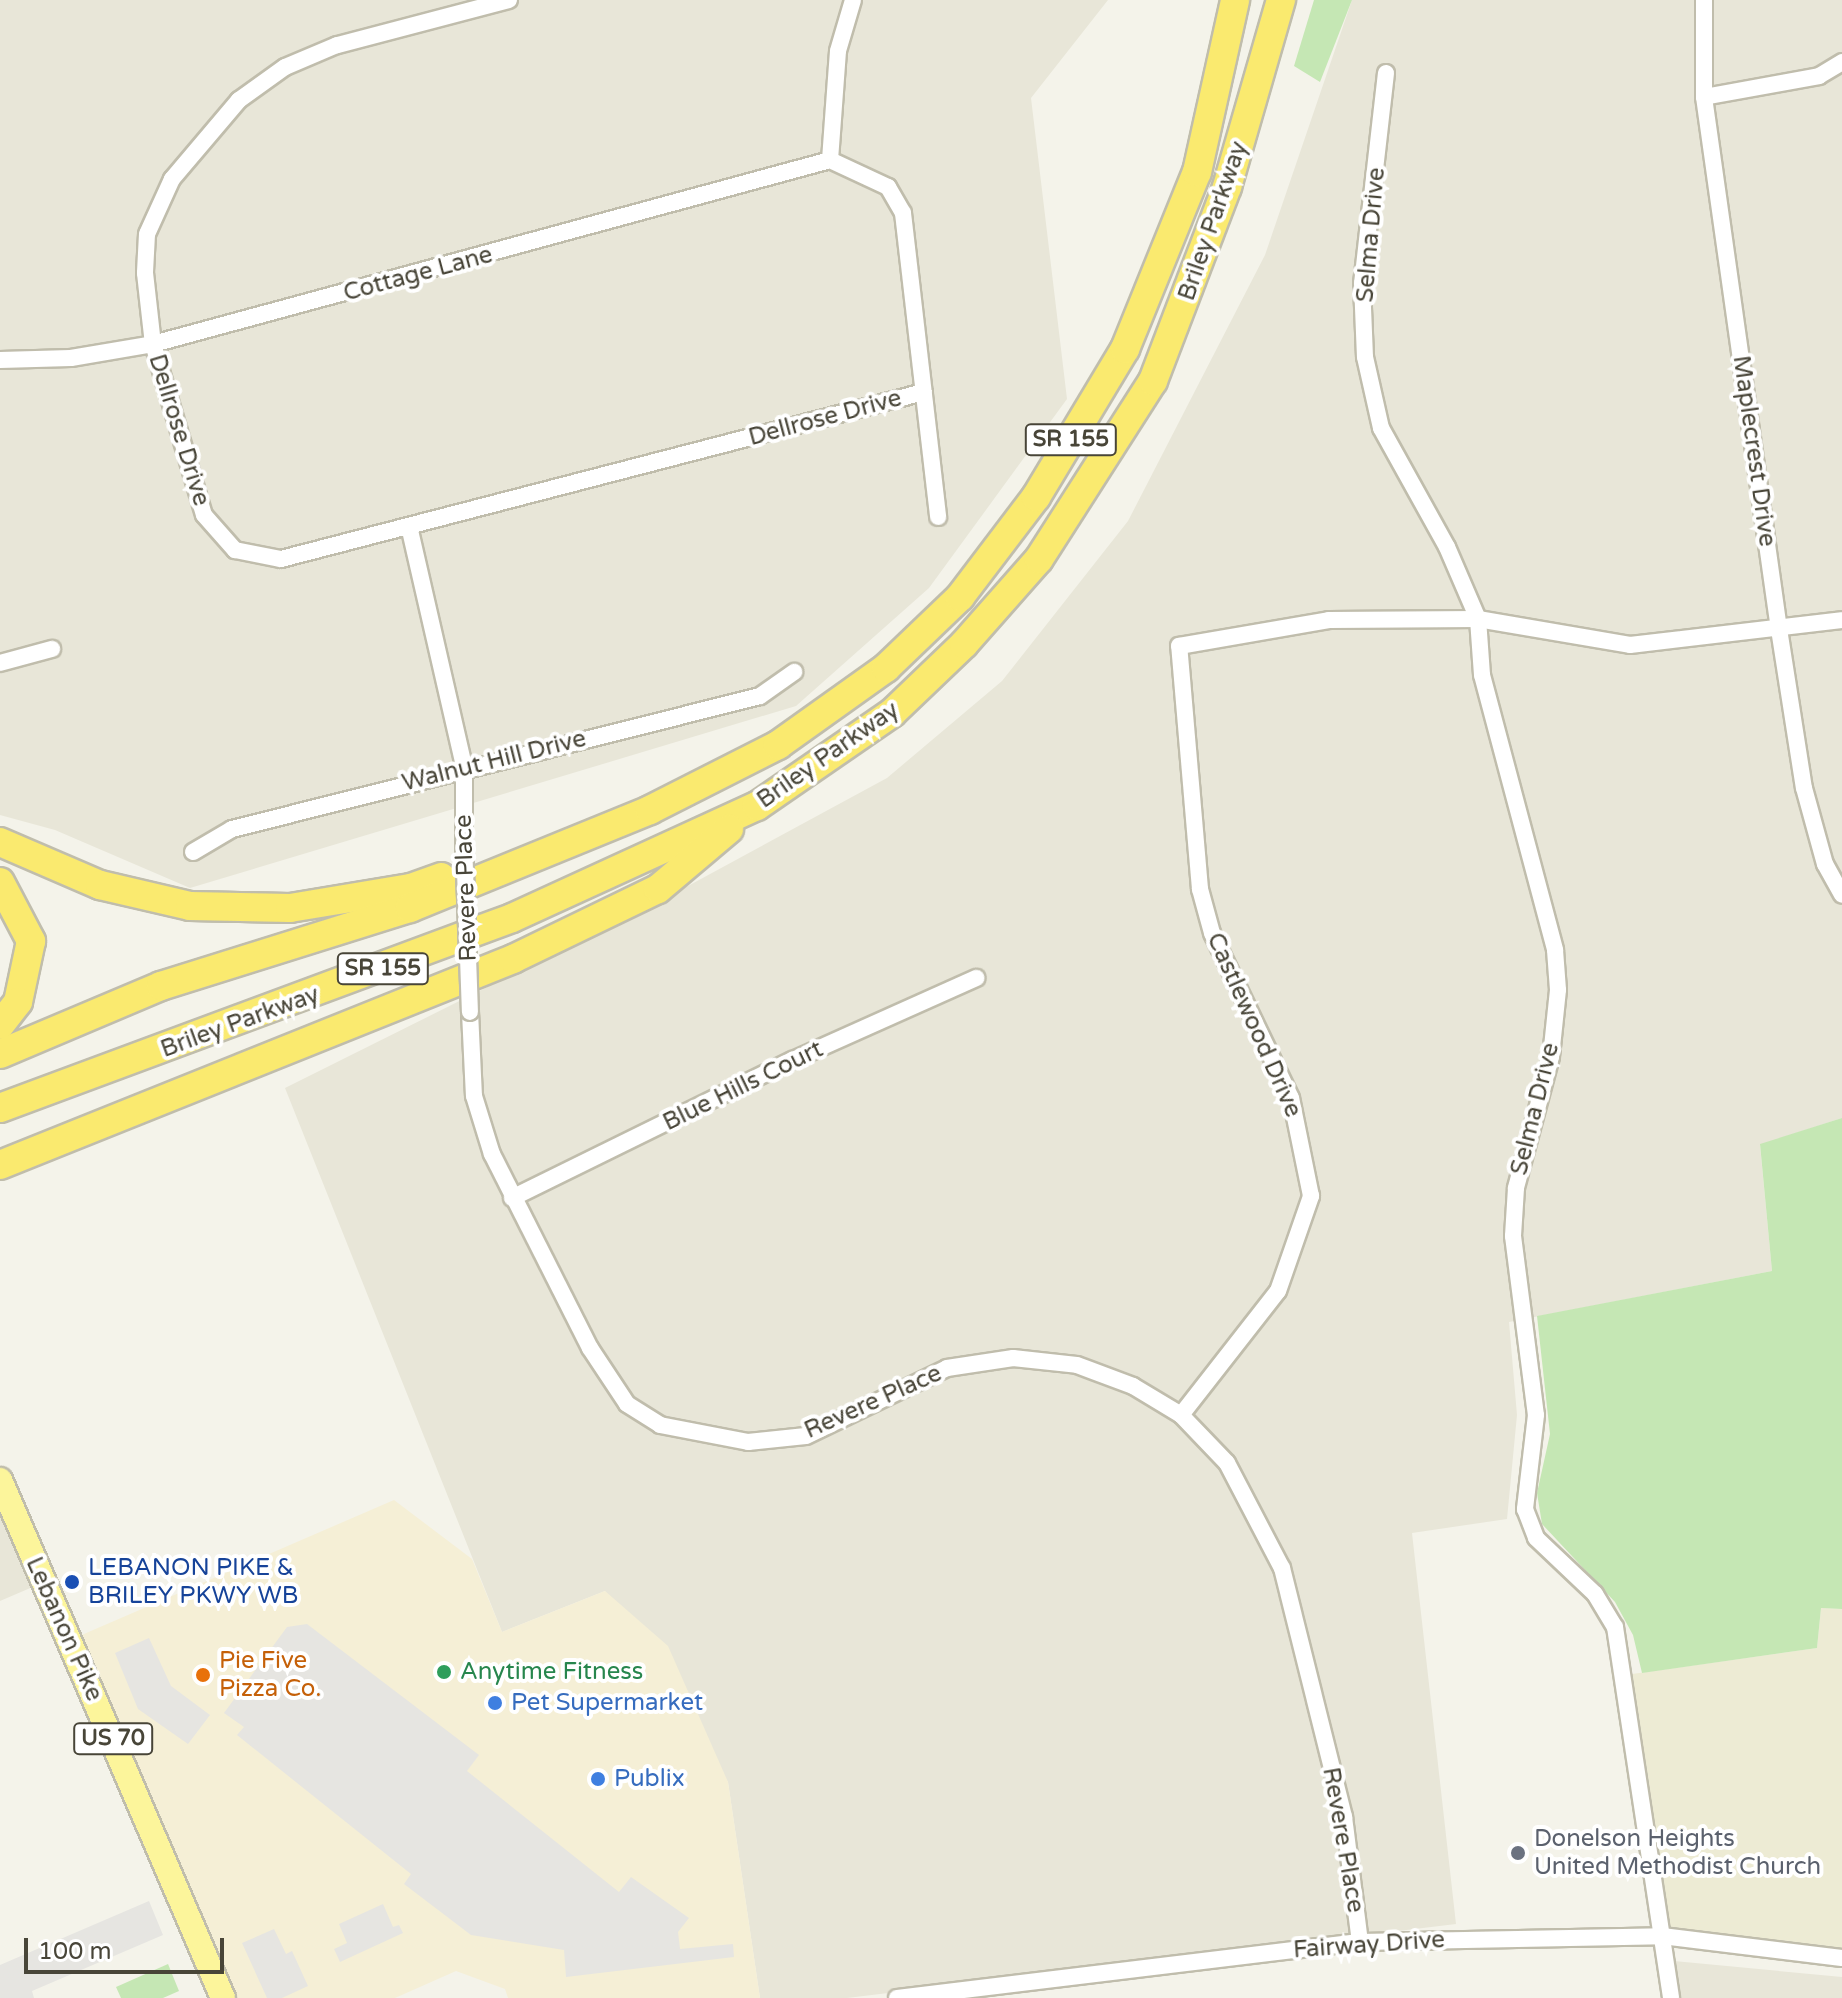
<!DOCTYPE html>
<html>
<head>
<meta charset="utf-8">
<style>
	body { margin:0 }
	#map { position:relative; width:1842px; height:1998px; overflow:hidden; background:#f4f3ea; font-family:"Varela Round",sans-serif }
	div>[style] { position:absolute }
	.residential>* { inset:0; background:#e8e6d8 }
	.commercial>* { inset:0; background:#f5efd6 }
	.education>* { inset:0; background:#edebd4 }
	.green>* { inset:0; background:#c5e7b4 }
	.parking>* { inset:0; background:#e6e5e1 }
	.roads { filter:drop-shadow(2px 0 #c0bdac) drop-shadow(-2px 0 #c0bdac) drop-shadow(0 2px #c0bdac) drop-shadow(0 -2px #c0bdac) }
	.street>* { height:16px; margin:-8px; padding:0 8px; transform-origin:8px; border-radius:8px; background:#fff }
	.primary>* { height:24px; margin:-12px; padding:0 12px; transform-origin:12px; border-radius:12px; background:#fcf59b }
	.highway>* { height:28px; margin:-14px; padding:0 14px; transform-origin:14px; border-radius:14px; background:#faea6f }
	.bridges { filter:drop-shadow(2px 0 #c0bdac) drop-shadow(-2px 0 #c0bdac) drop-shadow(0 2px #c0bdac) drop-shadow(0 -2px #c0bdac) }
	.street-bridge>* { height:16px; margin:-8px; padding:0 8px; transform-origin:8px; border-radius:8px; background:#fff }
	.dots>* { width:22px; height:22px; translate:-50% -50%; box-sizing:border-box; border:4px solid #fff; border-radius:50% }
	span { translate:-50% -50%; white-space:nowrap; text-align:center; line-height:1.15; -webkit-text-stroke:8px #fff; paint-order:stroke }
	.shield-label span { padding:2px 6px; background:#fff; border:2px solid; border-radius:6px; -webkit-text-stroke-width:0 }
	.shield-label { font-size:22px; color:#484538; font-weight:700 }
	.street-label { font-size:24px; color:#484538 }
	.transit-label { font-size:24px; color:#164399 }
	.left { translate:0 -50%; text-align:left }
	.food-label { font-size:24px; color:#c56008 }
	.leisure-label { font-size:24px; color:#27864d }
	.shop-label { font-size:24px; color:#366cbe }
	.worship-label { font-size:24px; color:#5b616d }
	.scale { position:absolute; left:24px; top:1938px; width:200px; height:36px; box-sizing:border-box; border:4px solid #484538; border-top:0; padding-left:10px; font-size:24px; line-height:28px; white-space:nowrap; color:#484538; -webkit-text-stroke:6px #fff; paint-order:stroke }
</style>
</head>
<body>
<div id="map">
	<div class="residential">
		<i style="clip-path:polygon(0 0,1108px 0,1031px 98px,1067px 399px,929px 588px,796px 706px,190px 888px,55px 830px,0 815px)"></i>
		<i style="clip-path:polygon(1352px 0,1842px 0,1842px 1118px,1760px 1145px,1772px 1271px,1509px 1322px,1517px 1415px,1507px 1519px,1412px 1533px,1456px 1924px,847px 1998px,760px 1998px,728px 1782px,605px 1591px,502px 1632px,285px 1088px,664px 899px,887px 778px,1002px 681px,1128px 521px,1265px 255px)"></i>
		<i style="clip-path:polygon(0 1480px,42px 1583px,0 1601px)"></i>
		<i style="clip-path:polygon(1674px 1961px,1842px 1977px,1842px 1998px,1679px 1998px)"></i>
	</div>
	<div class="commercial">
		<i style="clip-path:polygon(394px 1500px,472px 1559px,502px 1632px,605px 1591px,668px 1646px,728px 1782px,760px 1998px,508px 1998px,505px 1989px,456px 1971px,395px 1998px,223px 1998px,70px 1640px)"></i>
	</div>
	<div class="education">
		<i style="clip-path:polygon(1821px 1608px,1842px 1609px,1842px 1958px,1662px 1936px,1625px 1675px,1817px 1648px)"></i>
	</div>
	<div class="green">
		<i style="clip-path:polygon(1314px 0,1352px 0,1320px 82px,1294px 66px)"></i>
		<i style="clip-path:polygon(1842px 1118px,1842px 1609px,1821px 1608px,1817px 1648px,1642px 1673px,1633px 1635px,1615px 1602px,1542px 1524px,1537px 1493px,1550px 1434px,1537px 1316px,1772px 1271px,1760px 1144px)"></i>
		<i style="clip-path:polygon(168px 1964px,179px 1991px,163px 1998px,121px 1998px,116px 1987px)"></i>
	</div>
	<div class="parking">
		<i style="clip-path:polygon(307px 1624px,479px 1755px,467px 1771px,619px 1892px,631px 1877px,689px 1918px,678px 1932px,680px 1949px,733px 1944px,734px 1957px,566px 1977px,564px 1950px,471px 1935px,404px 1884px,411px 1874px,237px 1735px,244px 1727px,224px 1713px,287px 1627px)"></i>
		<i style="clip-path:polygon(149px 1638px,171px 1686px,210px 1715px,188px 1744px,138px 1709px,115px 1653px)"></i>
		<i style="clip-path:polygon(149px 1901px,163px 1935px,32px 1991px,34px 1998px,0 1998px,0 1965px)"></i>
		<i style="clip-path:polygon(383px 1904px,393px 1927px,399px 1925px,403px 1933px,340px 1962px,334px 1949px,347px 1943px,339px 1924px)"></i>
		<i style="clip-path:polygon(274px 1929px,286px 1954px,292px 1951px,308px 1986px,282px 1998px,267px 1998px,242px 1943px)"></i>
	</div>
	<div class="roads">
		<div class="street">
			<i style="left:509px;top:0;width:178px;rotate:165.3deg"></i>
			<i style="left:337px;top:45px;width:56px;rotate:157.1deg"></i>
			<i style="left:285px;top:67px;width:57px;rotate:144.3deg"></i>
			<i style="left:239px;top:100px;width:104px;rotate:130.3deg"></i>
			<i style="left:172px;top:179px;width:60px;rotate:114.4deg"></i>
			<i style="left:147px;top:234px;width:39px;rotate:93deg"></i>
			<i style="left:145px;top:273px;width:71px;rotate:83.6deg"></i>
			<i style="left:153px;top:344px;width:178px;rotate:73.4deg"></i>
			<i style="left:204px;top:515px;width:47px;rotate:48.5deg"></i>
			<i style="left:235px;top:550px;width:47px;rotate:11.1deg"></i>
			<i style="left:281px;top:559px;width:664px;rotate:-14.56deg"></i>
			<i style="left:853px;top:0;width:53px;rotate:106.4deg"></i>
			<i style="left:838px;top:51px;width:109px;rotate:94.2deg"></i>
			<i style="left:830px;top:160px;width:64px;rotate:25deg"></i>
			<i style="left:888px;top:187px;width:30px;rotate:60deg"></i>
			<i style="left:903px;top:213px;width:306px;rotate:83.4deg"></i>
			<i style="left:1704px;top:0;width:97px;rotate:90deg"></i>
			<i style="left:1704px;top:97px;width:537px;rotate:81.98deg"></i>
			<i style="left:1779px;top:629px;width:161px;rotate:81.1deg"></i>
			<i style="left:1804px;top:788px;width:79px;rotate:74.6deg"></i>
			<i style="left:1825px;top:864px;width:35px;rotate:61deg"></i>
			<i style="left:1386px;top:73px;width:211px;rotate:96.5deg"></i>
			<i style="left:1362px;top:283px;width:74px;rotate:87.7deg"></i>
			<i style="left:1365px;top:357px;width:73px;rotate:77.3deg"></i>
			<i style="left:1381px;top:428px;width:136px;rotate:61deg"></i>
			<i style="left:1447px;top:547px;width:78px;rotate:66.7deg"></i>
			<i style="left:1478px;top:619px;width:56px;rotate:85.9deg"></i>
			<i style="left:1482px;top:675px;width:285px;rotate:75.1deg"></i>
			<i style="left:1555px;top:950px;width:40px;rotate:85.7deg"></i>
			<i style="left:1558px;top:990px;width:67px;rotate:96deg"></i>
			<i style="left:1551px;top:1057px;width:136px;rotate:105deg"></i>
			<i style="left:1516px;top:1188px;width:48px;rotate:93.6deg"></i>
			<i style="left:1513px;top:1236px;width:180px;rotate:82.7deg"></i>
			<i style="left:1536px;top:1415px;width:95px;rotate:96.7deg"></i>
			<i style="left:1525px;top:1509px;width:31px;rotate:69deg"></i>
			<i style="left:1536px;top:1538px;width:81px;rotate:43.5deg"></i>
			<i style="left:1595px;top:1594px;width:39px;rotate:59deg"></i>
			<i style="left:1615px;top:1627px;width:375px;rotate:81.4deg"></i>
			<i style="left:1704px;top:97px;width:117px;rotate:-10.3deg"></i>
			<i style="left:1819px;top:76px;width:27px;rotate:-31deg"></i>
			<i style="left:0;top:360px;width:71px;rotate:-1.6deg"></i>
			<i style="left:71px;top:358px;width:83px;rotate:-9.7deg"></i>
			<i style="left:153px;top:344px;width:702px;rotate:-15.2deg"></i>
			<i style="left:409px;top:526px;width:247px;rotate:77.1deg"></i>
			<i style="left:464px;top:767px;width:75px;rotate:90deg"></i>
			<i style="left:0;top:663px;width:54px;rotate:-15.1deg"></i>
			<i style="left:193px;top:852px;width:45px;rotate:-30.5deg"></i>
			<i style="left:232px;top:829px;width:544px;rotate:-14.14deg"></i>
			<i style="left:760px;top:696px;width:42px;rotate:-35.2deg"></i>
			<i style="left:470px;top:1012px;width:84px;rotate:87.3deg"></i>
			<i style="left:474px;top:1096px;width:61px;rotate:72.8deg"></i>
			<i style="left:492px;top:1154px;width:217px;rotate:63.2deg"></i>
			<i style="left:590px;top:1348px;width:67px;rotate:56.5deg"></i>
			<i style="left:627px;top:1404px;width:39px;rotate:32deg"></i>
			<i style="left:660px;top:1425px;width:90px;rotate:10.9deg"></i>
			<i style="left:748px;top:1442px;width:58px;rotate:-5.9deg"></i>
			<i style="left:806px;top:1436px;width:157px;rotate:-25.7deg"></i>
			<i style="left:947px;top:1368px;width:67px;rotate:-8.6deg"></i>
			<i style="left:1013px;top:1358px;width:64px;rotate:6.2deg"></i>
			<i style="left:1077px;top:1365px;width:60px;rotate:20.6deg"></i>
			<i style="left:1133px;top:1386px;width:56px;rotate:31.1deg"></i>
			<i style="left:1181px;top:1415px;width:66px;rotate:46.2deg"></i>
			<i style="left:1227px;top:1463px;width:119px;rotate:62.4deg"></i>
			<i style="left:1282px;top:1568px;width:257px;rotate:76deg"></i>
			<i style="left:1344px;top:1817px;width:126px;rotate:82.7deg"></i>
			<i style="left:512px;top:1198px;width:313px;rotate:-26.2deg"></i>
			<i style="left:793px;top:1060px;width:201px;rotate:-24.1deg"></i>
			<i style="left:1181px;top:1415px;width:157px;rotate:-52deg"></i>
			<i style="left:1278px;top:1291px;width:101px;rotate:-70.8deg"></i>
			<i style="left:1311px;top:1196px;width:100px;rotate:-101.5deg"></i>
			<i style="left:1291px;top:1098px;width:183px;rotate:-115.6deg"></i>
			<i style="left:1212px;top:933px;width:46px;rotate:-105.3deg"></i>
			<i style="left:1200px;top:889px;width:244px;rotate:-94.9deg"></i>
			<i style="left:1179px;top:646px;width:152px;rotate:-9.8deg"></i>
			<i style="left:1329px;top:620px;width:149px;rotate:-0.4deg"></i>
			<i style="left:1478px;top:619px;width:154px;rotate:9.7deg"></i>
			<i style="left:1630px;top:645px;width:213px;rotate:-6.7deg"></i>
			<i style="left:897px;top:1998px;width:466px;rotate:-6.9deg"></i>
			<i style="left:1360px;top:1942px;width:302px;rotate:-1.1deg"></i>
			<i style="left:1662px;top:1936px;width:181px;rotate:7deg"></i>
		</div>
		<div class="primary">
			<i style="left:0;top:1480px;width:564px;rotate:66.71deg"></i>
		</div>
		<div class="highway">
			<i style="left:0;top:842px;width:109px;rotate:23.3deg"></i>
			<i style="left:100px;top:885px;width:92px;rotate:13.1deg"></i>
			<i style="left:190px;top:906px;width:100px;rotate:1.1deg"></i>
			<i style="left:290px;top:908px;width:123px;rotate:-9.4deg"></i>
			<i style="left:411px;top:888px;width:32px;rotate:-20deg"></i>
			<i style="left:0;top:882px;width:67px;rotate:62.3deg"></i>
			<i style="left:31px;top:941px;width:62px;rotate:102deg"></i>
			<i style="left:18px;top:1002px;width:29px;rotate:128deg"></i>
			<i style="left:0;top:1054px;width:175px;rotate:-22.9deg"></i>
			<i style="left:161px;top:986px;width:261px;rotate:-17.4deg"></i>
			<i style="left:410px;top:908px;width:259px;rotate:-22.2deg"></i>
			<i style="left:650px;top:810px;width:144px;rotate:-26.9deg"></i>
			<i style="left:778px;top:745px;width:133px;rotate:-35.5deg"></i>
			<i style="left:886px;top:668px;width:103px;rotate:-43.8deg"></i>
			<i style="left:960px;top:597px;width:126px;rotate:-52.8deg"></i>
			<i style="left:1036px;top:497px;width:173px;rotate:-59deg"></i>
			<i style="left:1125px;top:349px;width:191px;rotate:-67.9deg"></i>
			<i style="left:1197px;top:172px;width:176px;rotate:-77.5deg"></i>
			<i style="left:0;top:1108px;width:546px;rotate:-20.36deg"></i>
			<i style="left:512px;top:918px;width:269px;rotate:-24.6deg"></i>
			<i style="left:757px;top:806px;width:164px;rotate:-34.6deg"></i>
			<i style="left:892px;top:713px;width:100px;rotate:-43.8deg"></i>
			<i style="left:964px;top:644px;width:113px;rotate:-48.6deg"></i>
			<i style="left:1039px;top:559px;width:211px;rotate:-57.4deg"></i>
			<i style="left:1153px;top:381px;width:208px;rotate:-69.1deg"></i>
			<i style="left:1227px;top:187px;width:195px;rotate:-73.9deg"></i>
			<i style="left:0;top:1165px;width:553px;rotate:-21.88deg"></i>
			<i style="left:513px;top:959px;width:161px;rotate:-25.8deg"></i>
			<i style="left:658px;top:889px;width:93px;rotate:-40.2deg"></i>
		</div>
	</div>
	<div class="bridges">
		<div class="street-bridge">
			<i style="left:464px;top:842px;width:170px;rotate:88deg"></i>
		</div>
	</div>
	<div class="dots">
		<i style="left:72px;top:1582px;background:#1a4fb4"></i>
		<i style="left:444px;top:1672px;background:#2e9e5b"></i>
		<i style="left:203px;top:1675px;background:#e8710a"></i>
		<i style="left:495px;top:1703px;background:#3f7fe0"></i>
		<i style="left:598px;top:1779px;background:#3f7fe0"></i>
		<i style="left:1518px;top:1853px;background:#6b7280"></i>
	</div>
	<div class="shield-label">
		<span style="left:1071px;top:440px">SR 155</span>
		<span style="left:383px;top:969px">SR 155</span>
		<span style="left:113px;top:1739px">US 70</span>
	</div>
	<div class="street-label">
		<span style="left:1213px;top:221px;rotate:-71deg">Briley Parkway</span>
		<span style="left:1371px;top:235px;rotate:-85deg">Selma Drive</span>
		<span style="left:418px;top:274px;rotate:-15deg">Cottage Lane</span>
		<span style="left:825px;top:418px;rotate:-15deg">Dellrose Drive</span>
		<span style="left:179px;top:430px;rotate:73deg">Dellrose Drive</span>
		<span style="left:1754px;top:451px;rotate:82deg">Maplecrest Drive</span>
		<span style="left:828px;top:755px;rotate:-35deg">Briley Parkway</span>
		<span style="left:494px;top:761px;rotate:-14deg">Walnut Hill Drive</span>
		<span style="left:466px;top:888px;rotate:-92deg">Revere Place</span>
		<span style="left:240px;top:1022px;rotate:-20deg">Briley Parkway</span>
		<span style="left:1254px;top:1025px;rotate:66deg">Castlewood Drive</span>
		<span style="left:743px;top:1086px;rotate:-26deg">Blue Hills Court</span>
		<span style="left:1535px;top:1109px;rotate:-76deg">Selma Drive</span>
		<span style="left:873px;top:1402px;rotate:-24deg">Revere Place</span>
		<span style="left:64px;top:1629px;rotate:66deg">Lebanon Pike</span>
		<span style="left:1343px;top:1840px;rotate:80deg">Revere Place</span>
		<span style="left:1369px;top:1945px;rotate:-4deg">Fairway Drive</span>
	</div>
	<div class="transit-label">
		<span class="left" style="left:88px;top:1582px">LEBANON PIKE &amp;<br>BRILEY PKWY WB</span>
	</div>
	<div class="food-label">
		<span class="left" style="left:219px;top:1675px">Pie Five<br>Pizza Co.</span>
	</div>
	<div class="leisure-label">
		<span class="left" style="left:460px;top:1672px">Anytime Fitness</span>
	</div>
	<div class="shop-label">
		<span class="left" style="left:511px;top:1703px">Pet Supermarket</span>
		<span class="left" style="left:614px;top:1779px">Publix</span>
	</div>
	<div class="worship-label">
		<span class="left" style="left:1534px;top:1853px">Donelson Heights<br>United Methodist Church</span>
	</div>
	<div class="scale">100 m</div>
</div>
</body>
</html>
